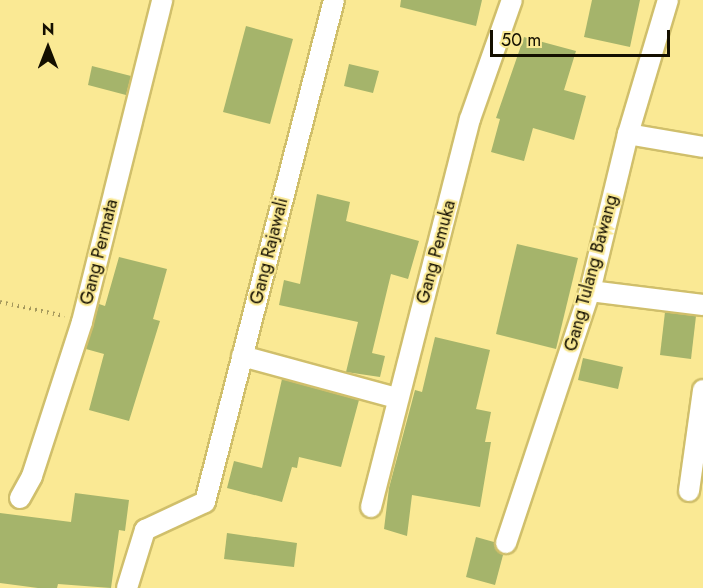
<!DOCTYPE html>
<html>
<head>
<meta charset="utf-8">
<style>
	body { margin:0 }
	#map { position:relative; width:703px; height:588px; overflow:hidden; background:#fae994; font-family:Jost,sans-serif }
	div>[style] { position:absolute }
	.building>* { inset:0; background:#a5b46b }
	.path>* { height:4px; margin-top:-2px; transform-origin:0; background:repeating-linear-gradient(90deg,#a5995d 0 1.5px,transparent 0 6px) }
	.roads { filter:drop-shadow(2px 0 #d0bf6b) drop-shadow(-2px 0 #d0bf6b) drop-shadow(0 2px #d0bf6b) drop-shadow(0 -2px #d0bf6b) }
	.minor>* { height:20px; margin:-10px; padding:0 10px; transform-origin:10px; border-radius:10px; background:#fff }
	span { translate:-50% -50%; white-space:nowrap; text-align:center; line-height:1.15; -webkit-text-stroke:4.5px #fae994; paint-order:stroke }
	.street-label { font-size:18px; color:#140f00 }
	.north { position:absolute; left:18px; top:18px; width:60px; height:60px; -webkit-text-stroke:4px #fae994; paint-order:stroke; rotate:0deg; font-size:16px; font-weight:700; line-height:24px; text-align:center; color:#140f00 }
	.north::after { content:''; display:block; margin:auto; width:21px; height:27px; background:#140f00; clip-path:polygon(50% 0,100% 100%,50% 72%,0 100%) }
	.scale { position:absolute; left:490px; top:30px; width:180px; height:27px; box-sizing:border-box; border:3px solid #140f00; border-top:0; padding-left:8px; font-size:18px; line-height:21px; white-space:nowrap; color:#140f00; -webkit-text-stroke:4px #fae994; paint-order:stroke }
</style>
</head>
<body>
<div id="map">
	<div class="building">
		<i style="clip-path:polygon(401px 0,482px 0,476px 26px,400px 7px)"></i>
		<i style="clip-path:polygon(592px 0,640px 0,630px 47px,584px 37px)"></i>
		<i style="clip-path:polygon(246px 26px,293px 39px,270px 124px,223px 112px)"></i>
		<i style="clip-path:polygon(524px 37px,576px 51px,564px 90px,586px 96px,574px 140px,533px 128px,524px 161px,491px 152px,500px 119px,496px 118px)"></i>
		<i style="clip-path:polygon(349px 64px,379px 71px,373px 93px,344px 86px)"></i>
		<i style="clip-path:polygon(92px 66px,131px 76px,126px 95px,88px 85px)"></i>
		<i style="clip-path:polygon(317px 194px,350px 202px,346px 221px,419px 241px,408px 279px,391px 274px,372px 353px,385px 356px,380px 377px,346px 372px,358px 322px,279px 305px,284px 280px,300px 284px)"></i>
		<i style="clip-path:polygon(517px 244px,578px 258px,556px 349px,496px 334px)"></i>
		<i style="clip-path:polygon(119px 257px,167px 269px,153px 319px,160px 321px,129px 421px,89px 410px,104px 354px,86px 349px,99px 304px,105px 306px)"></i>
		<i style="clip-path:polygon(665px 312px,696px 316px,691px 359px,660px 355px)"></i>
		<i style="clip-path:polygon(435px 337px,490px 350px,476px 409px,491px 412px,485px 442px,491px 442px,480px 507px,412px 495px,407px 536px,384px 529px,389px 488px,415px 390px,422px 392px)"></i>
		<i style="clip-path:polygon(583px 358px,623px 367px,618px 389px,578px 380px)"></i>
		<i style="clip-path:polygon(282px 379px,359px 400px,341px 467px,299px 457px,297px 468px,292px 467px,282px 502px,227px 488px,234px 461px,262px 468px)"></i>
		<i style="clip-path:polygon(75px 493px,129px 500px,125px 531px,119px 530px,111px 588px,58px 584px,57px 588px,38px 588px,0 583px,0 513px,71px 522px)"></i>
		<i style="clip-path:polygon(227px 533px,297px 543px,294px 567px,224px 559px)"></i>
		<i style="clip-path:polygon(476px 537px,494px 542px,503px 555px,495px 585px,466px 577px)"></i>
	</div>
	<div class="path">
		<i style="left:0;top:302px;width:66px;rotate:12.3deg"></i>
	</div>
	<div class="roads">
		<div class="minor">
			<i style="left:628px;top:134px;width:76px;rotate:9.8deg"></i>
			<i style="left:590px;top:291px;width:114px;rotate:7.1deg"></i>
			<i style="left:242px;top:356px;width:161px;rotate:15.2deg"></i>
			<i style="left:689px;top:491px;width:102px;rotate:-82.1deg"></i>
			<i style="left:20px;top:498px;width:25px;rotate:-61deg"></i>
			<i style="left:32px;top:476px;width:162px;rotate:-72deg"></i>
			<i style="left:82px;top:322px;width:332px;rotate:-76deg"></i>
			<i style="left:371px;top:507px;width:400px;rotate:-75.7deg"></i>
			<i style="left:470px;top:119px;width:126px;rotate:-70.6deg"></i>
			<i style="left:506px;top:543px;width:266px;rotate:-71.6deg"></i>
			<i style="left:590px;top:291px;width:162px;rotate:-76.4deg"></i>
			<i style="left:628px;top:134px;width:140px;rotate:-73.4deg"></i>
			<i style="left:127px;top:588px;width:61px;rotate:-72.8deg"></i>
			<i style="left:145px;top:530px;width:66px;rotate:-25deg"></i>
			<i style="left:205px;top:502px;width:518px;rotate:-75.59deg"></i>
		</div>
	</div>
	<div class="street-label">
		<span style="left:269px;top:251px;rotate:-76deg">Gang Rajawali</span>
		<span style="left:99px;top:252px;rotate:-76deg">Gang Permata</span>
		<span style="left:436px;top:252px;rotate:-75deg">Gang Pemuka</span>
		<span style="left:591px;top:273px;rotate:-75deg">Gang Tulang Bawang</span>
	</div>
	<div class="north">N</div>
	<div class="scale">50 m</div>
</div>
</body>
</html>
